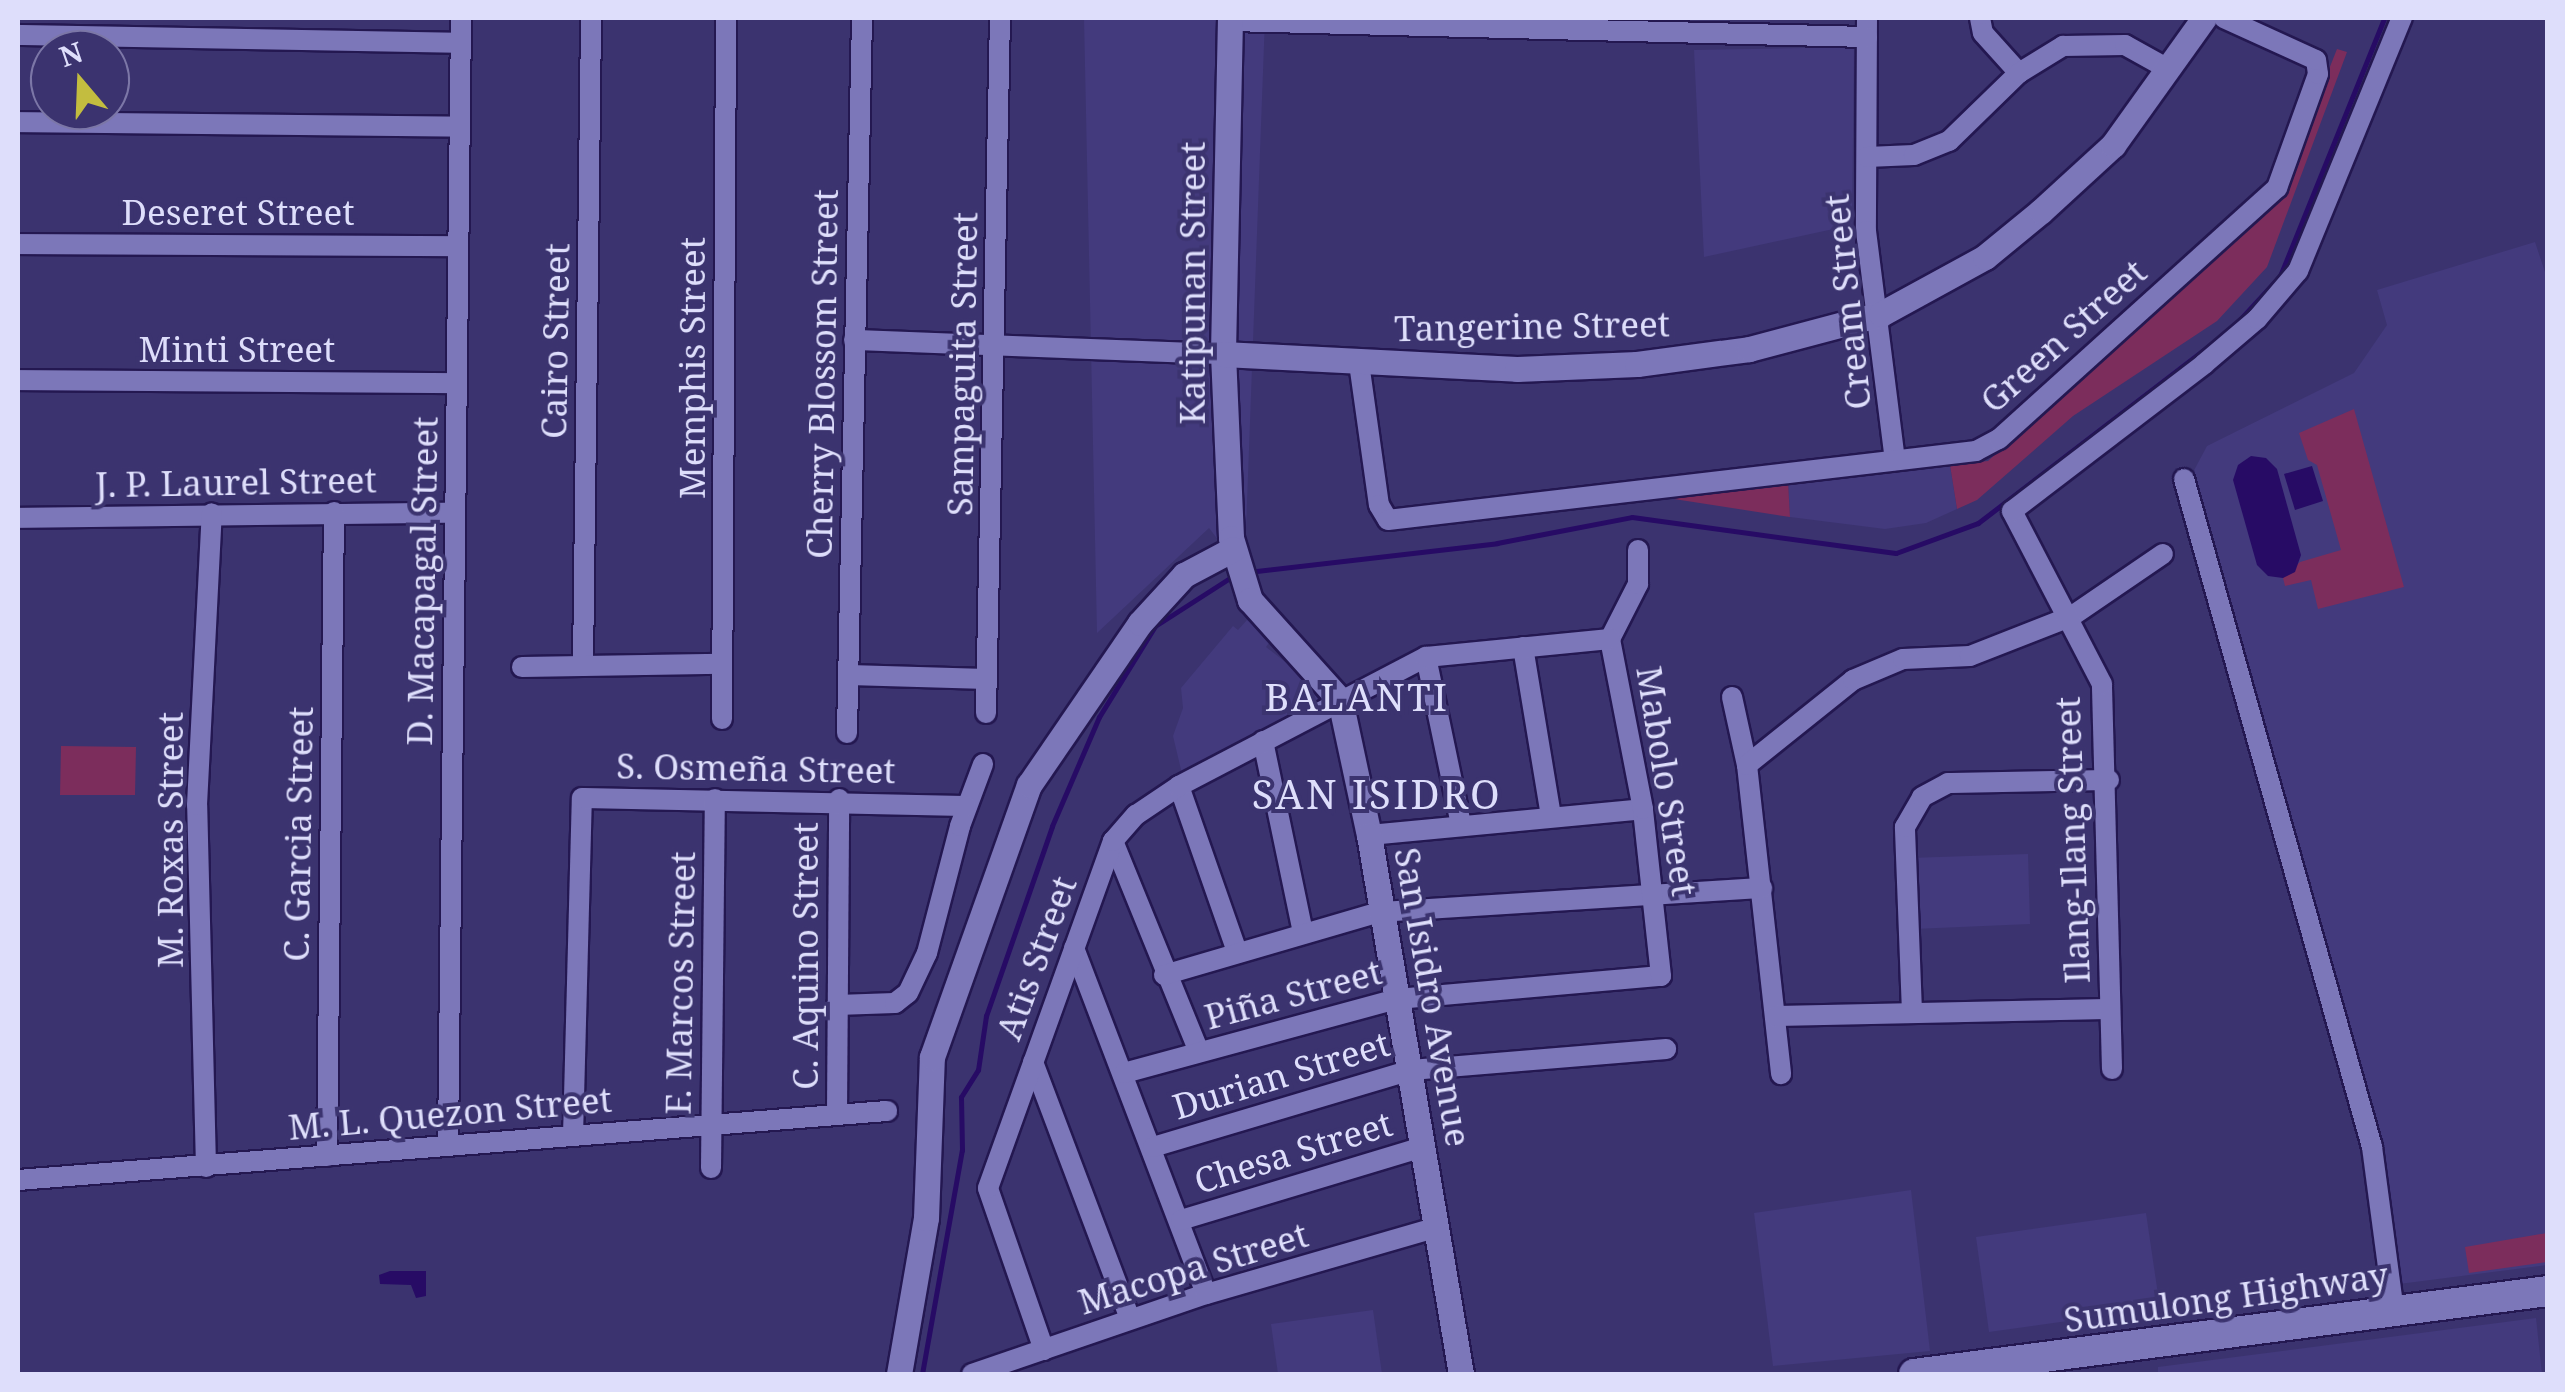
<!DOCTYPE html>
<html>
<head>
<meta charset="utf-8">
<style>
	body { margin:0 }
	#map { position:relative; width:2565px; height:1392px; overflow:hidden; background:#3b336f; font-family:"Noto Serif",serif }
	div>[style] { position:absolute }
	.built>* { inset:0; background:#433a7d }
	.green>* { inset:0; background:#7c2d5c }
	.water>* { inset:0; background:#270b65 }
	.stream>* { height:5px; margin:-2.5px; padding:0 2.5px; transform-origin:2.5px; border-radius:2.5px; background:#270b65 }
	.roads { filter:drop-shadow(2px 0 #241851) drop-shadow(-2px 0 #241851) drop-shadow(0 2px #241851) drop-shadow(0 -2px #241851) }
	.minor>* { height:20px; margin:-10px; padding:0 10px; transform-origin:10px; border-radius:10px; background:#7c77b9 }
	.tertiary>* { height:25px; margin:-12.5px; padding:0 12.5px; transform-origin:12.5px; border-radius:12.5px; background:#7c77b9 }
	.secondary>* { height:30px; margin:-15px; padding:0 15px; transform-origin:15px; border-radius:15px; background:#7c77b9 }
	span { translate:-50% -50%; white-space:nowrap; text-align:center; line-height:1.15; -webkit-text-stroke:8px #3b336f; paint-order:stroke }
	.street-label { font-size:35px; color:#dedefb }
	.neighbourhood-label { font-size:38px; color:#dedefb; letter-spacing:2.5px }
	.quarter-label { font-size:40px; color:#dedefb; letter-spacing:2.5px }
	.frame { position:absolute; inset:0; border:20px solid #dedefb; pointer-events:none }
	.north { position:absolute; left:30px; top:30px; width:100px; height:100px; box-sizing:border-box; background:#3b336f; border:2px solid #7c77a7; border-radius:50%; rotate:341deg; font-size:28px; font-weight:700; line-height:40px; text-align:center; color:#dedefb }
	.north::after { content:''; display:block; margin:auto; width:35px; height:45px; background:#c3bd3f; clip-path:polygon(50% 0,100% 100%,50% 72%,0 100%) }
</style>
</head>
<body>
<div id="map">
	<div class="built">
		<i style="clip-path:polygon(1084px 18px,1265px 18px,1245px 557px,1232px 558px,1209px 528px,1097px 633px)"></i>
		<i style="clip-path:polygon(1854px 47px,1852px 225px,1704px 257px,1694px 50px)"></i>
		<i style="clip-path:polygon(2535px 242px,2548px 281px,2547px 1265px,2399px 1284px,2191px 476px,2207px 446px,2354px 373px,2387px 325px,2377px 290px)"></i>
		<i style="clip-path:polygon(1950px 465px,1957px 509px,1926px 523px,1885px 529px,1790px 517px,1788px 481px)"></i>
		<i style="clip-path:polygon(1247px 620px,1272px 639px,1266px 647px,1307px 679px,1319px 702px,1183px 778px,1173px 736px,1183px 708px,1181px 688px,1233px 626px,1238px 630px)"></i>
		<i style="clip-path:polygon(2028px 854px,2030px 924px,1914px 929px,1910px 858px)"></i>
		<i style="clip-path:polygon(1911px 1190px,1930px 1351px,1773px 1366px,1754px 1213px)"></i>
		<i style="clip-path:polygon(2146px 1213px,2160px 1308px,1989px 1332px,1976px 1237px)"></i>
		<i style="clip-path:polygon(1373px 1310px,1382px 1374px,1278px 1374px,1271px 1324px)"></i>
		<i style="clip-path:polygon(2536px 1318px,2542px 1374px,2158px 1374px,2158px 1367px)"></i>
	</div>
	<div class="green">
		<i style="clip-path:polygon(2337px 49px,2347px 52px,2267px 267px,2217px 321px,2073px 416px,1977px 500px,1957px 509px,1950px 465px,1988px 461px,2280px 193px)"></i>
		<i style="clip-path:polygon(2354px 409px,2404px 587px,2318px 609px,2311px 580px,2285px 586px,2283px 578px,2300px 562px,2341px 550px,2317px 465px,2308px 460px,2299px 433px)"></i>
		<i style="clip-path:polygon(1788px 481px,1790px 517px,1661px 497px)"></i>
		<i style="clip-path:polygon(61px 746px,136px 747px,135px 795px,60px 795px)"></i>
		<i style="clip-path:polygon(2547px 1233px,2547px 1262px,2469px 1273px,2465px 1247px)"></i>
	</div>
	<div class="water">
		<i style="clip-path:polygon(2251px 456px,2266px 458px,2277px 469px,2301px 555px,2295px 572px,2283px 578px,2268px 576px,2257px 565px,2233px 480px,2238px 465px)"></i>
		<i style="clip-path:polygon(2312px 466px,2323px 501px,2295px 510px,2284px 474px)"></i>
		<i style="clip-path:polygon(390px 1271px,426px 1271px,426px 1296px,416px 1298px,411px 1285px,380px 1284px,379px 1275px)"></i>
	</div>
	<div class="stream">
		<i style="left:1248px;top:572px;width:251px;rotate:-6.6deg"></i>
		<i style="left:1497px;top:543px;width:137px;rotate:-10.9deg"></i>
		<i style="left:1632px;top:517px;width:266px;rotate:7.8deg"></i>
		<i style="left:1896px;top:553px;width:87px;rotate:-20.1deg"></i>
		<i style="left:1978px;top:523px;width:322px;rotate:-37.5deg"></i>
		<i style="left:2233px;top:327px;width:69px;rotate:-47.3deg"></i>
		<i style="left:2280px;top:276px;width:278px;rotate:-68deg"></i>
		<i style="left:922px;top:1374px;width:228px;rotate:-79.9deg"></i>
		<i style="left:962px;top:1150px;width:53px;rotate:-91.1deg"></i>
		<i style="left:961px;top:1097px;width:32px;rotate:-58deg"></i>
		<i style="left:978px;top:1070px;width:55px;rotate:-81.6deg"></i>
		<i style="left:986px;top:1016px;width:201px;rotate:-70.8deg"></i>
		<i style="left:1052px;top:826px;width:119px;rotate:-66.7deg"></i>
		<i style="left:1099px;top:717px;width:107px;rotate:-58.4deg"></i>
		<i style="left:1155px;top:626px;width:93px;rotate:-32.7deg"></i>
	</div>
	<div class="roads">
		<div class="minor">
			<i style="left:1867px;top:18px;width:213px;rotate:90.3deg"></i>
			<i style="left:1866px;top:231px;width:231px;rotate:82.8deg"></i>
			<i style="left:1980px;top:18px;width:15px;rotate:79deg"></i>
			<i style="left:1983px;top:33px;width:54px;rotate:48deg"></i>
			<i style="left:1230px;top:21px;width:637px;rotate:1.44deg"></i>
			<i style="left:18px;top:35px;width:442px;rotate:1deg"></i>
			<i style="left:18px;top:122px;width:441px;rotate:0.6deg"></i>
			<i style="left:1867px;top:157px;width:47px;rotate:-2.4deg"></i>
			<i style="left:1914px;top:155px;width:38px;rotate:-22deg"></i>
			<i style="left:1949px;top:141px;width:98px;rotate:-44.2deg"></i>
			<i style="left:2019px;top:73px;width:52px;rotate:-31.5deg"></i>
			<i style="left:2063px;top:46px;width:62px;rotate:-0.9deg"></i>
			<i style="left:2125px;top:45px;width:51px;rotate:29.1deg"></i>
			<i style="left:18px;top:244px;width:440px;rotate:0.3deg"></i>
			<i style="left:854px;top:340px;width:369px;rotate:2.2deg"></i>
			<i style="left:1359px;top:363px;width:143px;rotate:82deg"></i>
			<i style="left:1379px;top:505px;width:17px;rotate:59deg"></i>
			<i style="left:1388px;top:520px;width:592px;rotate:-6.69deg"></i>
			<i style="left:1976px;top:451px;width:26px;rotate:-28deg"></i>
			<i style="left:1999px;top:439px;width:375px;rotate:-42.1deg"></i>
			<i style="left:2277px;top:188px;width:121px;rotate:-70.2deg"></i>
			<i style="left:2318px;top:74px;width:14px;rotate:-98deg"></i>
			<i style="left:2316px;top:60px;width:101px;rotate:-155.5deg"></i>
			<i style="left:18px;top:380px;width:439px;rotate:0.4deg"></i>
			<i style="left:2184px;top:479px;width:694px;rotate:74.28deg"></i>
			<i style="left:2372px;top:1147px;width:166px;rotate:82.4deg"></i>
			<i style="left:18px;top:518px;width:437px;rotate:-0.7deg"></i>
			<i style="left:1610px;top:639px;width:62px;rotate:-63deg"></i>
			<i style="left:1638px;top:584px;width:34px;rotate:-90deg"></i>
			<i style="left:1523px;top:647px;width:171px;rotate:80.6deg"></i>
			<i style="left:1426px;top:657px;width:171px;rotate:78.2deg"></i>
			<i style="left:583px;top:666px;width:648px;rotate:-89.29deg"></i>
			<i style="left:522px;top:667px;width:200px;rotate:-0.9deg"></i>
			<i style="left:849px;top:675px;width:138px;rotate:1.7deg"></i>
			<i style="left:1732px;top:697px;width:70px;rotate:77.6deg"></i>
			<i style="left:1747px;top:765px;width:311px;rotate:83.7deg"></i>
			<i style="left:986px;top:713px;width:695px;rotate:-88.85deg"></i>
			<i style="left:722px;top:719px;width:701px;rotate:-89.67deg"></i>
			<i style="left:847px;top:733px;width:715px;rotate:-88.8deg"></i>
			<i style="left:1263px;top:741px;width:196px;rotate:78.2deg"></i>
			<i style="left:1747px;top:765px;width:136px;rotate:-38.7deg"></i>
			<i style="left:1853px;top:680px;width:54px;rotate:-22.8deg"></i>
			<i style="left:1903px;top:659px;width:67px;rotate:-2.6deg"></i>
			<i style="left:1970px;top:656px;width:110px;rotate:-21.4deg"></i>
			<i style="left:2072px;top:616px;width:110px;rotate:-34.3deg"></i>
			<i style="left:1179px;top:786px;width:176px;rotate:70.7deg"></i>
			<i style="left:1369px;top:835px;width:275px;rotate:-5.4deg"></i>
			<i style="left:1113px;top:841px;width:228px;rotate:67.8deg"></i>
			<i style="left:1074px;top:948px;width:370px;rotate:69.1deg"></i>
			<i style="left:1164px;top:975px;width:225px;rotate:-16.3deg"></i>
			<i style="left:1380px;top:912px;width:383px;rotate:-3.6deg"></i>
			<i style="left:837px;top:1005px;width:58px;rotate:-2deg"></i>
			<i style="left:895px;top:1003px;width:16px;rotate:-38deg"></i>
			<i style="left:908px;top:993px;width:44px;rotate:-64.6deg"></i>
			<i style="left:927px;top:953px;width:131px;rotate:-75.4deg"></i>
			<i style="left:960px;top:826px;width:66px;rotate:-69.6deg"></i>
			<i style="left:1912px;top:1012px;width:185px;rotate:-92.2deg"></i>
			<i style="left:1905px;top:827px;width:34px;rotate:-60deg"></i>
			<i style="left:1922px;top:797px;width:30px;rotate:-28deg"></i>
			<i style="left:1948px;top:783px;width:161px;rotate:-1.1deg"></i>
			<i style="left:1775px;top:1016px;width:334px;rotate:-1.2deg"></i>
			<i style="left:1033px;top:1062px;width:275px;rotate:69.3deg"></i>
			<i style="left:2112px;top:1069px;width:385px;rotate:-91.5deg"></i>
			<i style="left:2102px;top:684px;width:195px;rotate:-117.5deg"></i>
			<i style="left:2012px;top:511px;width:242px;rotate:-37.4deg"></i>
			<i style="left:2204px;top:364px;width:70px;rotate:-40.3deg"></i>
			<i style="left:2257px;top:319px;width:63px;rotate:-49.5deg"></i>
			<i style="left:2298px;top:271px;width:274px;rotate:-67.7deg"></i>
			<i style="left:1124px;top:1073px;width:283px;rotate:-15.2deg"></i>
			<i style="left:1397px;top:999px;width:265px;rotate:-5deg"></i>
			<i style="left:1661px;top:976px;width:168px;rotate:-96.2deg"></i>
			<i style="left:1643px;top:809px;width:173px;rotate:-101deg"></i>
			<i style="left:837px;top:1114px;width:315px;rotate:-89.6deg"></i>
			<i style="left:573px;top:1136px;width:338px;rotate:-88.5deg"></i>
			<i style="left:582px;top:798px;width:384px;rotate:1.2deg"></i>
			<i style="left:448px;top:1145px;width:1127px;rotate:-89.34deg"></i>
			<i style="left:1153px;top:1147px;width:269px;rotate:-16.6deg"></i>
			<i style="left:1411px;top:1070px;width:256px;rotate:-4.7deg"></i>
			<i style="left:327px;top:1156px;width:644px;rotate:-89.38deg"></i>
			<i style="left:206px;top:1167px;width:362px;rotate:-91.4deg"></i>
			<i style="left:197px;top:805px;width:292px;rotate:-87.1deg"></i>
			<i style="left:711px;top:1168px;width:369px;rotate:-89.4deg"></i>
			<i style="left:18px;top:1180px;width:872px;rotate:-4.54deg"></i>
			<i style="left:1181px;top:1220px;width:253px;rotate:-16.8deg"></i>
			<i style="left:1044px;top:1350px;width:171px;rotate:-109.1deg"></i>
			<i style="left:988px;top:1188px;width:369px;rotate:-70.2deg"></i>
			<i style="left:1113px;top:841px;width:35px;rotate:-49deg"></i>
			<i style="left:1136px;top:815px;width:52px;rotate:-34deg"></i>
			<i style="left:1179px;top:786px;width:279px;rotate:-27.6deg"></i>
			<i style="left:1426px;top:657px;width:185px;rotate:-5.6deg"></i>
			<i style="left:972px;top:1374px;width:247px;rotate:-18.9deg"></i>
			<i style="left:1206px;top:1294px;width:238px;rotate:-16.1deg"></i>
		</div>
		<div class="tertiary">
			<i style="left:1230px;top:18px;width:336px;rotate:91.2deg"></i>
			<i style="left:1223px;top:354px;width:184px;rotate:87.5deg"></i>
			<i style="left:1231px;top:538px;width:65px;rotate:73deg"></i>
			<i style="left:1250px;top:600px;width:135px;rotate:48deg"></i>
			<i style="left:1340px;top:700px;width:138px;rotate:77.9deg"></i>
			<i style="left:1369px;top:835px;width:547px;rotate:80.31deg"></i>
			<i style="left:1223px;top:354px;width:294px;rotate:2.9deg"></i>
			<i style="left:1517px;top:369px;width:120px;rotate:-2.4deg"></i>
			<i style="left:1637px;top:364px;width:113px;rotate:-7.6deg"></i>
			<i style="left:1749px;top:349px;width:137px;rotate:-14.9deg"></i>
			<i style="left:1881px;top:314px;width:119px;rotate:-28.7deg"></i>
			<i style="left:1985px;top:257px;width:72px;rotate:-39.4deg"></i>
			<i style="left:2041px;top:211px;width:98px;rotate:-42.5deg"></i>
			<i style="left:2113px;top:145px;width:156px;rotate:-54.4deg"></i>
			<i style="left:899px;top:1374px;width:158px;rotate:-80.2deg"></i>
			<i style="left:926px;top:1218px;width:161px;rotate:-87.9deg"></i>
			<i style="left:932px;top:1057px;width:289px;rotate:-70.4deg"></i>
			<i style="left:1029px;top:785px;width:196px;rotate:-55.6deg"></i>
			<i style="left:1140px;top:623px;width:65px;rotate:-47.5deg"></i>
			<i style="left:1184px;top:575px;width:55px;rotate:-28deg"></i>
		</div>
		<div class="secondary">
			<i style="left:1914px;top:1374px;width:639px;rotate:-7.46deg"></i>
		</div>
	</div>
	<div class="street-label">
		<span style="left:238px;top:212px">Deseret Street</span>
		<span style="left:1192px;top:283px;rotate:-90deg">Katipunan Street</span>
		<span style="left:1847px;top:302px;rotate:-96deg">Cream Street</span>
		<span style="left:1532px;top:326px;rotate:-1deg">Tangerine Street</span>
		<span style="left:2063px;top:336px;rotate:-42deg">Green Street</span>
		<span style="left:555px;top:341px;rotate:-89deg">Cairo Street</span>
		<span style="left:237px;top:349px">Minti Street</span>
		<span style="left:962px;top:364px;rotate:-89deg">Sampaguita Street</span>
		<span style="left:692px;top:368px;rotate:-90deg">Memphis Street</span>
		<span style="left:822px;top:374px;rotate:-89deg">Cherry Blossom Street</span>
		<span style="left:236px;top:482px;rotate:-1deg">J. P. Laurel Street</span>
		<span style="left:422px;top:581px;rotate:-89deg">D. Macapagal Street</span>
		<span style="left:756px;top:768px;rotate:1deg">S. Osmeña Street</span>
		<span style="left:1667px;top:781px;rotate:81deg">Mabolo Street</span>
		<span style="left:298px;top:834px;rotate:-89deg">C. Garcia Street</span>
		<span style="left:170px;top:840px;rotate:-90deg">M. Roxas Street</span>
		<span style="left:2072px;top:840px;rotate:-92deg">Ilang-Ilang Street</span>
		<span style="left:805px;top:956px;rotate:-90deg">C. Aquino Street</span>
		<span style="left:1036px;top:958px;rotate:-70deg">Atis Street</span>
		<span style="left:680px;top:983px;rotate:-89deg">F. Marcos Street</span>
		<span style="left:1293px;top:994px;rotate:-15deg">Piña Street</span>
		<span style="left:1433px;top:997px;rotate:80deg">San Isidro Avenue</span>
		<span style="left:1281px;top:1075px;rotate:-17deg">Durian Street</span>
		<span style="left:450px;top:1113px;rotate:-5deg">M. L. Quezon Street</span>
		<span style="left:1293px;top:1152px;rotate:-17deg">Chesa Street</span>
		<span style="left:1193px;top:1268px;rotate:-17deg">Macopa Street</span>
		<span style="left:2226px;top:1297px;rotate:-8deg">Sumulong Highway</span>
	</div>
	<div class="neighbourhood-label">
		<span style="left:1357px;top:697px">BALANTI</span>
	</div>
	<div class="quarter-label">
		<span style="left:1377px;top:794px">SAN ISIDRO</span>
	</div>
	<div class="frame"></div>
	<div class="north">N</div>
</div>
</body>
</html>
